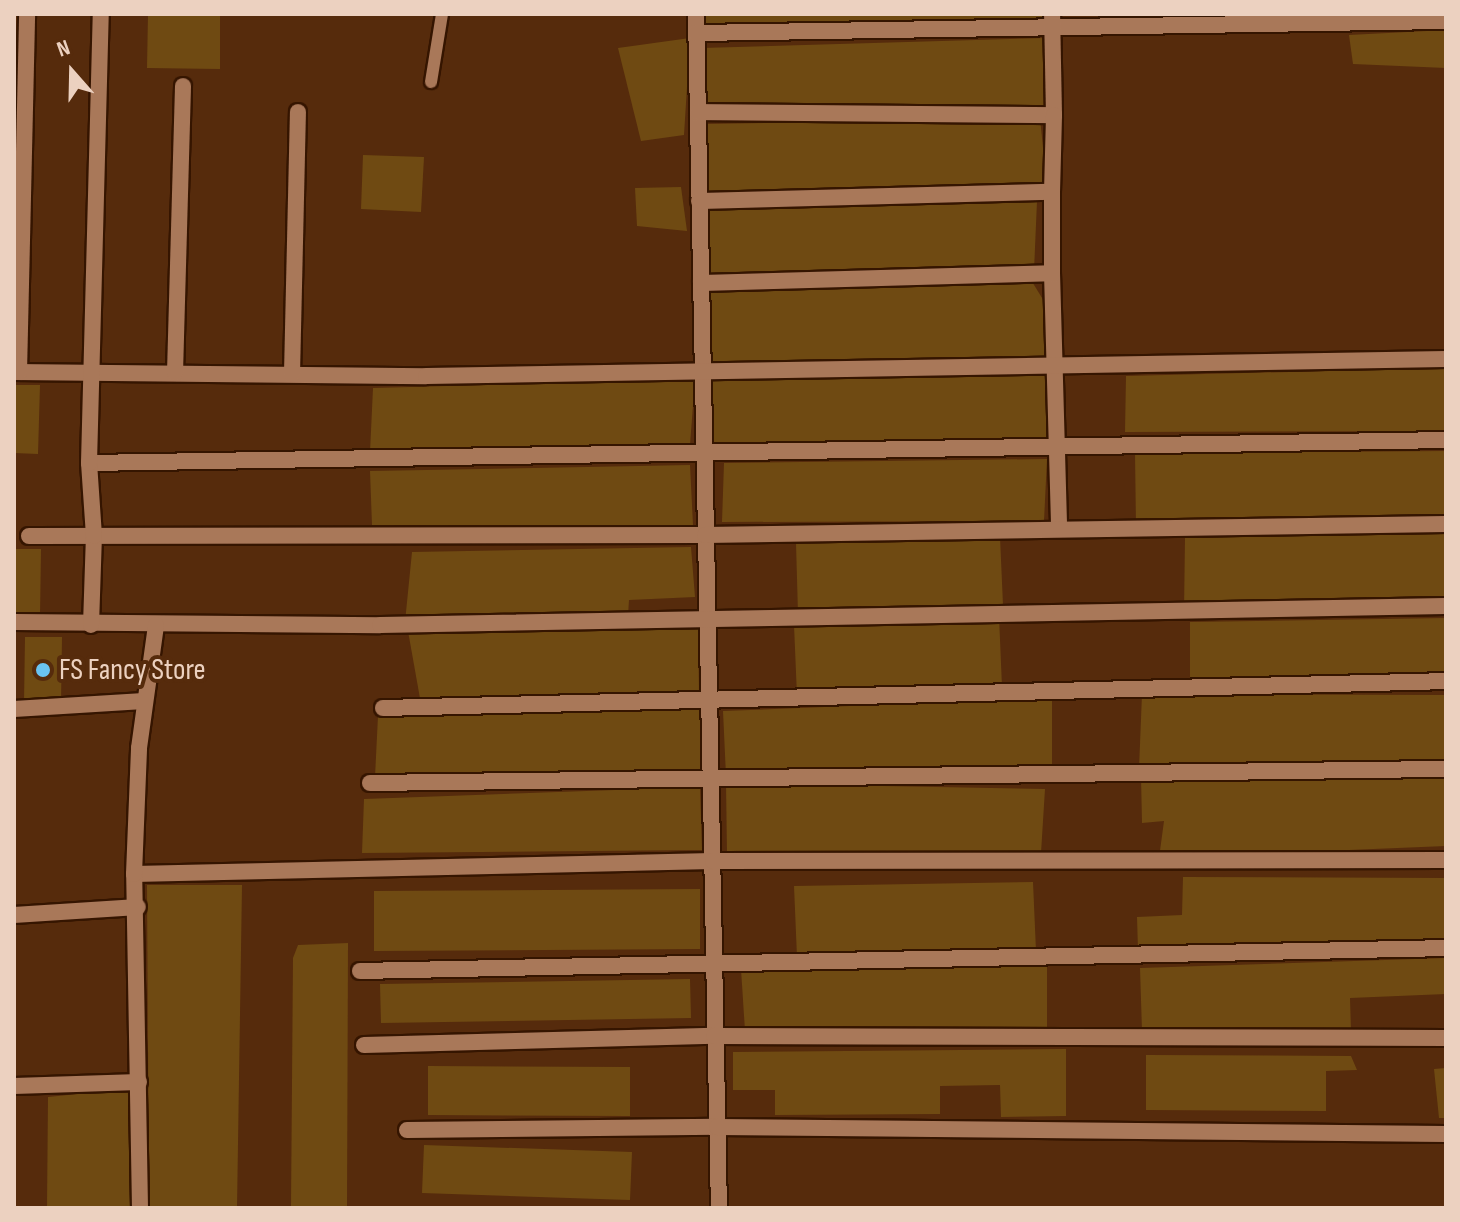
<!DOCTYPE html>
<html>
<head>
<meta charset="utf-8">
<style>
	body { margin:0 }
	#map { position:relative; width:1460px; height:1222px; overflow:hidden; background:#562b0c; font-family:"Sofia Sans Condensed",sans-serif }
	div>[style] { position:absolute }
	.building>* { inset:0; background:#6f4a12 }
	.roads { filter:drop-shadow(2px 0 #351500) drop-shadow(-2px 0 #351500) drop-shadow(0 2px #351500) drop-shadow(0 -2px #351500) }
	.service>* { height:12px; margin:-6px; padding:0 6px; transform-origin:6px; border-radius:6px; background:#a97859 }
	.minor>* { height:16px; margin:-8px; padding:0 8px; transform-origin:8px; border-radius:8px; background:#a97859 }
	.dots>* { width:22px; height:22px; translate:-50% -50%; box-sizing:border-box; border:4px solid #562b0c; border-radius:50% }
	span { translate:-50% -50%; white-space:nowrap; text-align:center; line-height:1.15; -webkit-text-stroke:8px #562b0c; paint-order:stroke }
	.poi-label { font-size:30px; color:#ecd1c0 }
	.left { translate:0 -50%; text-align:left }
	.frame { position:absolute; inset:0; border:16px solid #ecd1c0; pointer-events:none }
	.north { position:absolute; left:32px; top:32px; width:80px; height:80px; -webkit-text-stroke:6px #562b0c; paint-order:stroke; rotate:340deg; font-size:22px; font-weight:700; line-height:32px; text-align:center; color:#ecd1c0 }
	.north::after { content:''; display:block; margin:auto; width:28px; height:36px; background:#ecd1c0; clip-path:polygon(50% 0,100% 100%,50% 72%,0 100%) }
</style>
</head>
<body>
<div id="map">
	<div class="building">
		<i style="clip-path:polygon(148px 14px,220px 14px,220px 69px,147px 68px)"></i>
		<i style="clip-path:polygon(704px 14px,1046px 14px,1046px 20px,705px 27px)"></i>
		<i style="clip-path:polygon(1130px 14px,1412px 14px,1131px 18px)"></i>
		<i style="clip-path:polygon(1446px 30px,1446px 68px,1353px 64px,1349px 35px)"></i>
		<i style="clip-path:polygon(690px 38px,684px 135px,641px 141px,618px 48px)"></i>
		<i style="clip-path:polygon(1044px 38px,1046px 105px,704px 106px,701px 48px)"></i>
		<i style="clip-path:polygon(1040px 118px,1047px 187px,706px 191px,704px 124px)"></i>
		<i style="clip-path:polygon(363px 155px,424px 157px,421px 212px,361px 209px)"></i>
		<i style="clip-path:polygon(681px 187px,687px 231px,637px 226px,635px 188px)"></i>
		<i style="clip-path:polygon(710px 201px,1037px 201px,1034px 271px,710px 274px)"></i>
		<i style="clip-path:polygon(1031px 280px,1047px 306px,1045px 356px,710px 364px,710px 286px)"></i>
		<i style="clip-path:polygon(1446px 368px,1446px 431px,1125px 432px,1126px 376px)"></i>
		<i style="clip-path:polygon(1051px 371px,1052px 440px,712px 447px,713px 380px)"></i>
		<i style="clip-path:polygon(695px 379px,690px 445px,370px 452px,373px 388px)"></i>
		<i style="clip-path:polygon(14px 385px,40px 385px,38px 454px,14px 453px)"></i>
		<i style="clip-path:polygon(1446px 451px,1446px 522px,1136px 527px,1135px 453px)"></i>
		<i style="clip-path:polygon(1047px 459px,1044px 521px,722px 522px,724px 463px)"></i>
		<i style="clip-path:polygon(690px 465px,693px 525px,372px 525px,370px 471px)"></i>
		<i style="clip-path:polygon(1446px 532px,1446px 607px,1184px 611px,1185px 538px)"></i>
		<i style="clip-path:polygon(1000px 537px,1003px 605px,798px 614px,796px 543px)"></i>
		<i style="clip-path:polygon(691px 547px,695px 597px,629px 600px,628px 616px,405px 622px,412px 552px)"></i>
		<i style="clip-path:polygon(14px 549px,41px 549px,40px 616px,14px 615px)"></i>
		<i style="clip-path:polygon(999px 616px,1002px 687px,797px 696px,794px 625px)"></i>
		<i style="clip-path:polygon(1446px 618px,1446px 675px,1190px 679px,1190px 622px)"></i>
		<i style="clip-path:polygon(698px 627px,699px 692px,421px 704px,408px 631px)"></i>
		<i style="clip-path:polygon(25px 637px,62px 637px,61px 703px,24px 703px)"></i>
		<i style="clip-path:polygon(1142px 694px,1446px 695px,1446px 762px,1139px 769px)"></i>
		<i style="clip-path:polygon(1052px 698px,1052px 773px,726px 776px,723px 711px)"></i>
		<i style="clip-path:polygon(702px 704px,703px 773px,375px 777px,378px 716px)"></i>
		<i style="clip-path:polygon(1446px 773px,1446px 846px,1159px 858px,1164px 821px,1142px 823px,1141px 777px)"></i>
		<i style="clip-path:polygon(726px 783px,1045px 789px,1041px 853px,727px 854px)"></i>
		<i style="clip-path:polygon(700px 787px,702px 850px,362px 853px,364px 799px)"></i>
		<i style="clip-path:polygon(1183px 877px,1446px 878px,1446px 943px,1138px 950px,1137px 917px,1182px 915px)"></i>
		<i style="clip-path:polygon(1033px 882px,1036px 951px,797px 957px,794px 886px)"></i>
		<i style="clip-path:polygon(147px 885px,242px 885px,237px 1208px,149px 1208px)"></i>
		<i style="clip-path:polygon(700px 889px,700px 949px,374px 951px,374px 891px)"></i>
		<i style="clip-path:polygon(348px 943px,347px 1208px,291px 1208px,293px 958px,298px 945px)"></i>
		<i style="clip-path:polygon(1446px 958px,1446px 994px,1350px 998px,1351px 1031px,1142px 1031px,1140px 968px)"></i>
		<i style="clip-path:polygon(1047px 964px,1047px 1031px,745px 1031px,741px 969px)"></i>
		<i style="clip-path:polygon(690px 979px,691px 1018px,381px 1023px,380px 984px)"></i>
		<i style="clip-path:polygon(1066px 1049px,1066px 1116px,1001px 1117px,1000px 1085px,940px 1086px,940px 1114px,775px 1115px,775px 1090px,733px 1090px,733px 1052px)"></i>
		<i style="clip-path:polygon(1146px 1055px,1351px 1056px,1357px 1070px,1326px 1071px,1326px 1111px,1146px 1110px)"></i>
		<i style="clip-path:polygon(428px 1066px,630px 1067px,630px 1116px,428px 1115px)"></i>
		<i style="clip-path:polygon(1446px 1068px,1446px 1118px,1439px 1118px,1434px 1069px)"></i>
		<i style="clip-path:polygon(136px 1088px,135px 1208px,47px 1208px,48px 1097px)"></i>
		<i style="clip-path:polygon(424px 1145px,632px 1152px,630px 1200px,422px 1193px)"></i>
	</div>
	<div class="roads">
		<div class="service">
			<i style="left:431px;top:82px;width:69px;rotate:-80.8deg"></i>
		</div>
		<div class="minor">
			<i style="left:696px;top:14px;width:1194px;rotate:88.9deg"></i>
			<i style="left:696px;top:33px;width:750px;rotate:-0.92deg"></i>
			<i style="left:698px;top:112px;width:356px;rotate:0.5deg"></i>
			<i style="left:1054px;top:115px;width:101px;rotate:-91.1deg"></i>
			<i style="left:699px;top:201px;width:353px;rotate:-1.5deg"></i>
			<i style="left:1052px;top:192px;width:77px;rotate:-88.5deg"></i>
			<i style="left:1052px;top:273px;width:256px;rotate:88.4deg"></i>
			<i style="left:701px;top:283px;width:351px;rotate:-1.6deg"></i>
			<i style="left:1052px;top:273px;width:81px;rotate:-90deg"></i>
			<i style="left:14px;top:372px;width:412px;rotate:0.6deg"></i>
			<i style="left:426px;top:376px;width:1020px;rotate:-0.95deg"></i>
			<i style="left:19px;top:372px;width:358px;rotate:-88.7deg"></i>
			<i style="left:175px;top:373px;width:287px;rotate:-88.4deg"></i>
			<i style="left:292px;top:374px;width:262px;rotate:-88.7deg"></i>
			<i style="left:89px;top:463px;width:1357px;rotate:-0.97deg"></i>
			<i style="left:29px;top:536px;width:676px;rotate:-0.08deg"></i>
			<i style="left:705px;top:535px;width:741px;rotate:-0.85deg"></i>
			<i style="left:14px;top:622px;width:366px;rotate:0.5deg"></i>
			<i style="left:380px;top:625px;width:1066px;rotate:-1.02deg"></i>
			<i style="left:91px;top:625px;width:89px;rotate:-88.1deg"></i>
			<i style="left:94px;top:536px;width:73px;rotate:-93.9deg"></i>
			<i style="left:89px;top:463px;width:449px;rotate:-88.5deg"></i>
			<i style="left:383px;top:708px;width:1063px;rotate:-1.45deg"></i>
			<i style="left:14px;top:709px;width:130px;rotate:-3.5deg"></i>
			<i style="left:370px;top:783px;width:1076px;rotate:-0.75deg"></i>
			<i style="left:134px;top:874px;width:579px;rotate:-1.29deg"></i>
			<i style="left:713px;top:861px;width:733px;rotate:-0.08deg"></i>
			<i style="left:14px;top:915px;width:124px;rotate:-3.7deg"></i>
			<i style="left:360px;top:971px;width:1086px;rotate:-1.21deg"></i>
			<i style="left:364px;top:1045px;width:350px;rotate:-1.5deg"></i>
			<i style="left:714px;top:1036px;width:732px;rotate:0.16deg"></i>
			<i style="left:14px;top:1086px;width:125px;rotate:-1.8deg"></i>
			<i style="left:407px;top:1130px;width:310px;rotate:-0.6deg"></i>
			<i style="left:717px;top:1127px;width:729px;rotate:0.55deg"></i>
			<i style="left:140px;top:1208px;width:334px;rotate:-91deg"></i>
			<i style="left:134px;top:874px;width:126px;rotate:-87.7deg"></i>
			<i style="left:139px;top:748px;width:124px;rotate:-82.1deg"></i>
		</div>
	</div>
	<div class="dots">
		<i style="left:43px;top:670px;background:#6ac3f1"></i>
	</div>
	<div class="poi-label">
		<span class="left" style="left:59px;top:670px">FS Fancy Store</span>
	</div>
	<div class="frame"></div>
	<div class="north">N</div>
</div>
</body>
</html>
